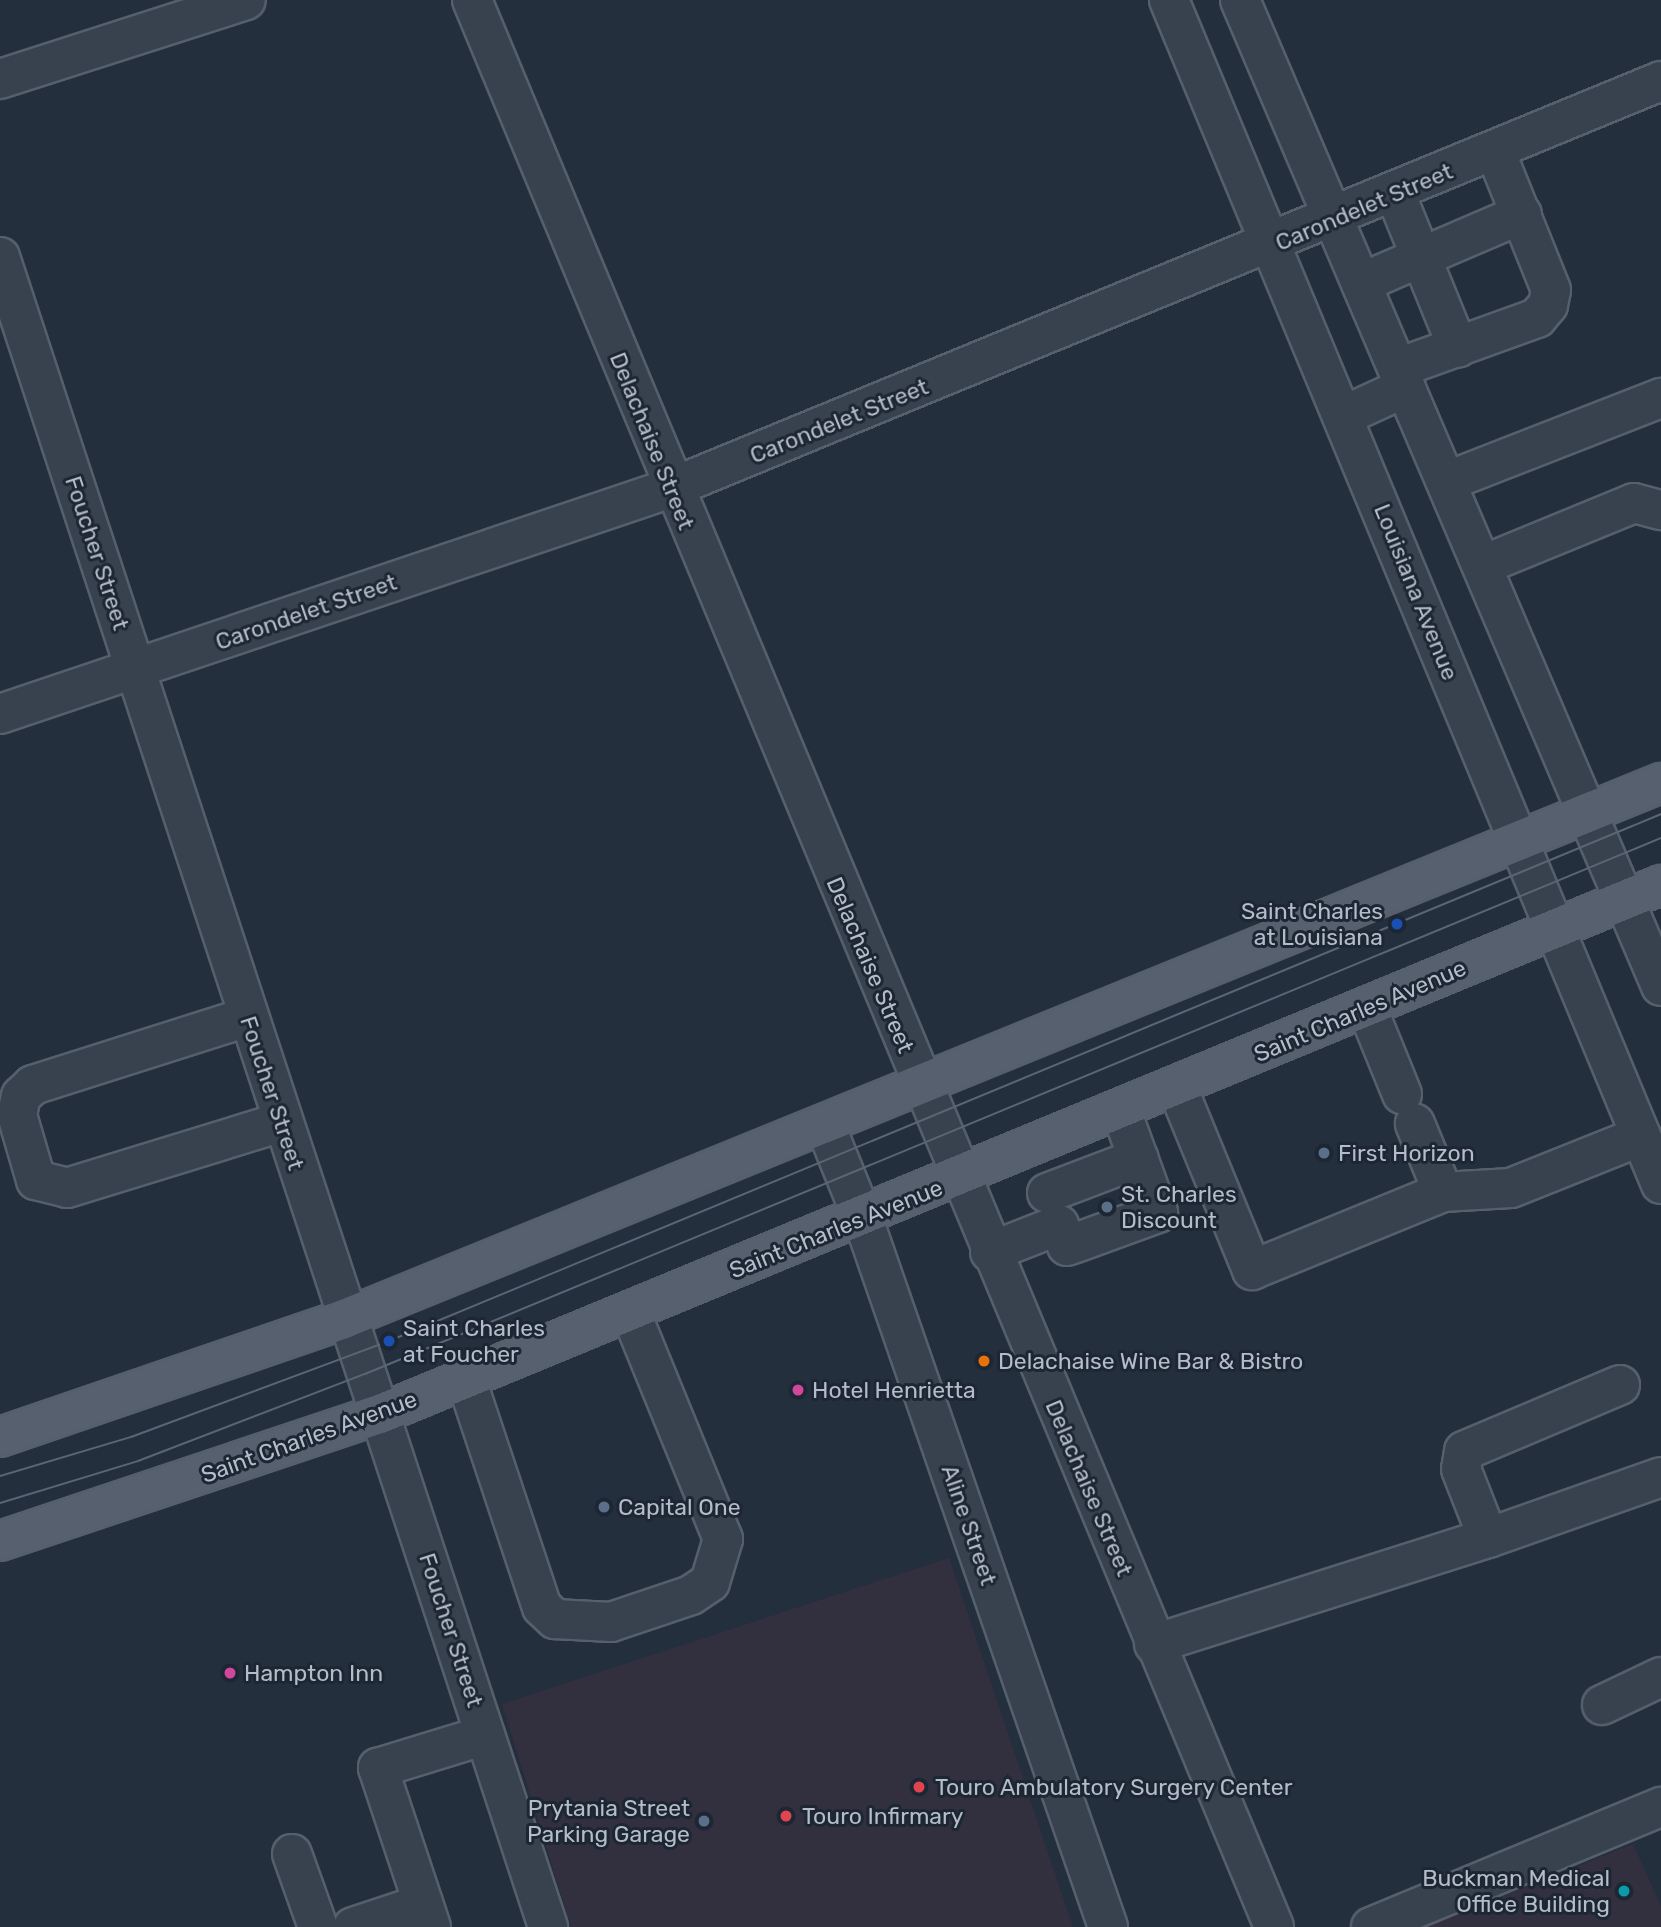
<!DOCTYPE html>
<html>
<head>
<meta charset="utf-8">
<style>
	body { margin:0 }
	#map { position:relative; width:1661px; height:1927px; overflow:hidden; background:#242f3e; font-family:Rubik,sans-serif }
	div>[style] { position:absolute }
	.medical>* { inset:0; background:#32303f }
	.roads { filter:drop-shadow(2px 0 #565f6c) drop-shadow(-2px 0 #565f6c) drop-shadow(0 2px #565f6c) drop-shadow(0 -2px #565f6c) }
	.minor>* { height:38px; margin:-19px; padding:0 19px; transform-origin:19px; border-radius:19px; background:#38414e }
	.major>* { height:38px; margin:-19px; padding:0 19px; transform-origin:19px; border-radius:19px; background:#56606e }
	.tram>* { height:2px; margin:-1px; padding:0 1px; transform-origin:1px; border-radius:1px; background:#5a6575 }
	.dots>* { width:19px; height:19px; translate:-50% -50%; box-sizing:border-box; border:4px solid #1d2633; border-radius:50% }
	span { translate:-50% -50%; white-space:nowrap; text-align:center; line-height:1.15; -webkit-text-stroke:6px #1d2633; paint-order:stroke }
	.street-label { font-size:23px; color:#b4bcc9 }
	.poi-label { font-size:23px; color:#b4bcc9 }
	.right { translate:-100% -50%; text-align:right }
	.left { translate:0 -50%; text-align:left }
</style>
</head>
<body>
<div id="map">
	<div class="medical">
		<i style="clip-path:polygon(949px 1558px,1073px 1927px,571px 1927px,502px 1704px)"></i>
		<i style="clip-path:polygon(1633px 1844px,1661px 1906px,1661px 1927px,1425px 1927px)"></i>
	</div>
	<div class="roads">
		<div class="minor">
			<i style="left:472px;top:0;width:2087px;rotate:67.4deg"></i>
			<i style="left:1169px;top:0;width:1282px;rotate:67.44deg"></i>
			<i style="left:1240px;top:0;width:1072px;rotate:66.88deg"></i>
			<i style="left:0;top:79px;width:258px;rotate:-17.8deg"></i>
			<i style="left:1395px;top:193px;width:167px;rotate:67.9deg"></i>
			<i style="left:0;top:257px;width:1758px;rotate:71.83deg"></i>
			<i style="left:1361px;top:283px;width:175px;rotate:-23.2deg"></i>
			<i style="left:1398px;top:368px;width:148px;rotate:-19.8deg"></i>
			<i style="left:1537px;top:318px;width:17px;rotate:-50deg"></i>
			<i style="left:1548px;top:305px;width:15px;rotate:-79deg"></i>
			<i style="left:1551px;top:290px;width:150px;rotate:-111.9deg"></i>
			<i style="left:1343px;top:416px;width:69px;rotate:-24.7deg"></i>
			<i style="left:1448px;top:481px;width:229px;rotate:-21.3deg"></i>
			<i style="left:1483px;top:565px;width:163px;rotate:-22.3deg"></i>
			<i style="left:1634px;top:503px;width:28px;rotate:15deg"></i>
			<i style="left:0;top:714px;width:708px;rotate:-18.61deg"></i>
			<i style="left:671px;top:488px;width:1070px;rotate:-22.35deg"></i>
			<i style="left:1367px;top:1008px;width:93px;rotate:67.9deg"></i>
			<i style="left:247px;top:1017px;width:225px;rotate:162.4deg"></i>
			<i style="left:33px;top:1085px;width:16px;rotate:137deg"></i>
			<i style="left:21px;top:1096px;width:19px;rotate:102deg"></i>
			<i style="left:17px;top:1115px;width:68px;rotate:73.7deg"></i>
			<i style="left:36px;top:1180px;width:32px;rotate:14deg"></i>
			<i style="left:67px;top:1188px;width:224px;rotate:-17.1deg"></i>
			<i style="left:1177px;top:1087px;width:198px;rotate:67.7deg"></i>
			<i style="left:1252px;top:1270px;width:206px;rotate:-22.2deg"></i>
			<i style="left:1443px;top:1192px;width:74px;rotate:-112.4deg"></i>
			<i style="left:825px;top:1125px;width:101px;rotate:68deg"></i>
			<i style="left:863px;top:1219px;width:749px;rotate:70.91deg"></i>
			<i style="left:1443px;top:1192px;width:68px;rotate:-3.4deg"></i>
			<i style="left:1511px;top:1188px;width:140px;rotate:-21.8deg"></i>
			<i style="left:1047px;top:1193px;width:98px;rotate:-20.8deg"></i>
			<i style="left:990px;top:1252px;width:74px;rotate:-21.4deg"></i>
			<i style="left:1059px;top:1225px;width:22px;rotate:69deg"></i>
			<i style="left:1067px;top:1246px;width:97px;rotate:-19.9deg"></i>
			<i style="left:1158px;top:1213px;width:109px;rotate:-109.9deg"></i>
			<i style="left:466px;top:1379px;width:240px;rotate:71.6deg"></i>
			<i style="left:542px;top:1607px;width:18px;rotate:43deg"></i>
			<i style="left:555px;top:1619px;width:56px;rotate:3.1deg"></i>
			<i style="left:611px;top:1622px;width:84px;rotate:-18.6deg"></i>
			<i style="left:691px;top:1595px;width:23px;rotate:-34deg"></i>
			<i style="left:710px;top:1582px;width:45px;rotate:-73.2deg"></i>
			<i style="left:723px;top:1539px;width:244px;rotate:-112.2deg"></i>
			<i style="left:1620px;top:1385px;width:169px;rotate:157.1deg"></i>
			<i style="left:1464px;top:1451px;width:18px;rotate:99deg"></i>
			<i style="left:1461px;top:1469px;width:74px;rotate:68.6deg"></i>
			<i style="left:1488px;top:1538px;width:183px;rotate:-19.4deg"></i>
			<i style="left:1154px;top:1644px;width:350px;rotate:-17.6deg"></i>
			<i style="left:1602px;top:1705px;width:65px;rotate:-25.4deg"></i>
			<i style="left:292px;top:1854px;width:77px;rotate:70.4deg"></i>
			<i style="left:353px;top:1927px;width:74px;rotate:-18.2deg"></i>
			<i style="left:431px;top:1927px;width:168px;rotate:-108.4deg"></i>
			<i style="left:378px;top:1768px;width:112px;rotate:-17.1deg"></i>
			<i style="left:1371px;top:1927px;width:314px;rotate:-22.5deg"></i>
		</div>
		<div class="major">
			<i style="left:0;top:1437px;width:364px;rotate:-18.9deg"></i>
			<i style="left:344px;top:1319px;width:1422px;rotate:-22.15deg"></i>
			<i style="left:0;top:1541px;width:401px;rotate:-18.5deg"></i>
			<i style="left:380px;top:1414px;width:1386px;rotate:-22.44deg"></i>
		</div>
	</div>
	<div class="tram">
		<i style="left:0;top:1476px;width:137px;rotate:-16.6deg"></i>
		<i style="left:131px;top:1437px;width:275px;rotate:-20.4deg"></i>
		<i style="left:389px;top:1341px;width:1377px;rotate:-22.5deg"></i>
		<i style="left:0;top:1503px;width:144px;rotate:-16.9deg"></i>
		<i style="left:138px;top:1461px;width:243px;rotate:-21deg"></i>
		<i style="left:365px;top:1374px;width:1402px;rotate:-22.47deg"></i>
	</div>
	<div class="dots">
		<i style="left:1397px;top:924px;background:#1a4fb4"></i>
		<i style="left:1324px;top:1153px;background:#5c6f8a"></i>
		<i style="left:1107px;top:1207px;background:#5c6f8a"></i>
		<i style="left:389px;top:1341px;background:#1a4fb4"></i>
		<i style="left:984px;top:1361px;background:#e8710a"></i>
		<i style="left:798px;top:1390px;background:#d1479c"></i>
		<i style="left:604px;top:1507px;background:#5c6f8a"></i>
		<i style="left:230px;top:1673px;background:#d1479c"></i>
		<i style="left:919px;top:1787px;background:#e0444e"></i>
		<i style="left:786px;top:1816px;background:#e0444e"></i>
		<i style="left:704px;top:1821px;background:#5c6f8a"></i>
		<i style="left:1624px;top:1891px;background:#0f9aa8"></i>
	</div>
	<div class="street-label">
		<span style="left:1364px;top:207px;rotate:-23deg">Carondelet Street</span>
		<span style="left:839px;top:421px;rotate:-22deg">Carondelet Street</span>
		<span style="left:652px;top:441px;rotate:68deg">Delachaise Street</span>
		<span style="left:97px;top:553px;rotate:72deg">Foucher Street</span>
		<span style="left:1416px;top:592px;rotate:68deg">Louisiana Avenue</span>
		<span style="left:306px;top:612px;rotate:-19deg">Carondelet Street</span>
		<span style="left:870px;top:965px;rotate:67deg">Delachaise Street</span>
		<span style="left:1360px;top:1011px;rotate:-23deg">Saint Charles Avenue</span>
		<span style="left:272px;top:1093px;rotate:72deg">Foucher Street</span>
		<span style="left:836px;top:1229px;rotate:-22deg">Saint Charles Avenue</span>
		<span style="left:309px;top:1437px;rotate:-20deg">Saint Charles Avenue</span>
		<span style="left:1089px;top:1488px;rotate:67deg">Delachaise Street</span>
		<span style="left:969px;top:1525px;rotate:71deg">Aline Street</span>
		<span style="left:451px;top:1630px;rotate:72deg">Foucher Street</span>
	</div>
	<div class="poi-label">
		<span class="right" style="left:1383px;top:924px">Saint Charles<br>at Louisiana</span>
		<span class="left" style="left:1338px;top:1153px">First Horizon</span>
		<span class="left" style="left:1121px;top:1207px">St. Charles<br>Discount</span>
		<span class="left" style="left:403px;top:1341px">Saint Charles<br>at Foucher</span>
		<span class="left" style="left:998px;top:1361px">Delachaise Wine Bar &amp; Bistro</span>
		<span class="left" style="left:812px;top:1390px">Hotel Henrietta</span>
		<span class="left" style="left:618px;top:1507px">Capital One</span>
		<span class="left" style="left:244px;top:1673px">Hampton Inn</span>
		<span class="left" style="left:935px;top:1787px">Touro Ambulatory Surgery Center</span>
		<span class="right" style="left:690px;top:1821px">Prytania Street<br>Parking Garage</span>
		<span class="left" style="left:802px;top:1816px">Touro Infirmary</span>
		<span class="right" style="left:1610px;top:1891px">Buckman Medical<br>Office Building</span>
	</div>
</div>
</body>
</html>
